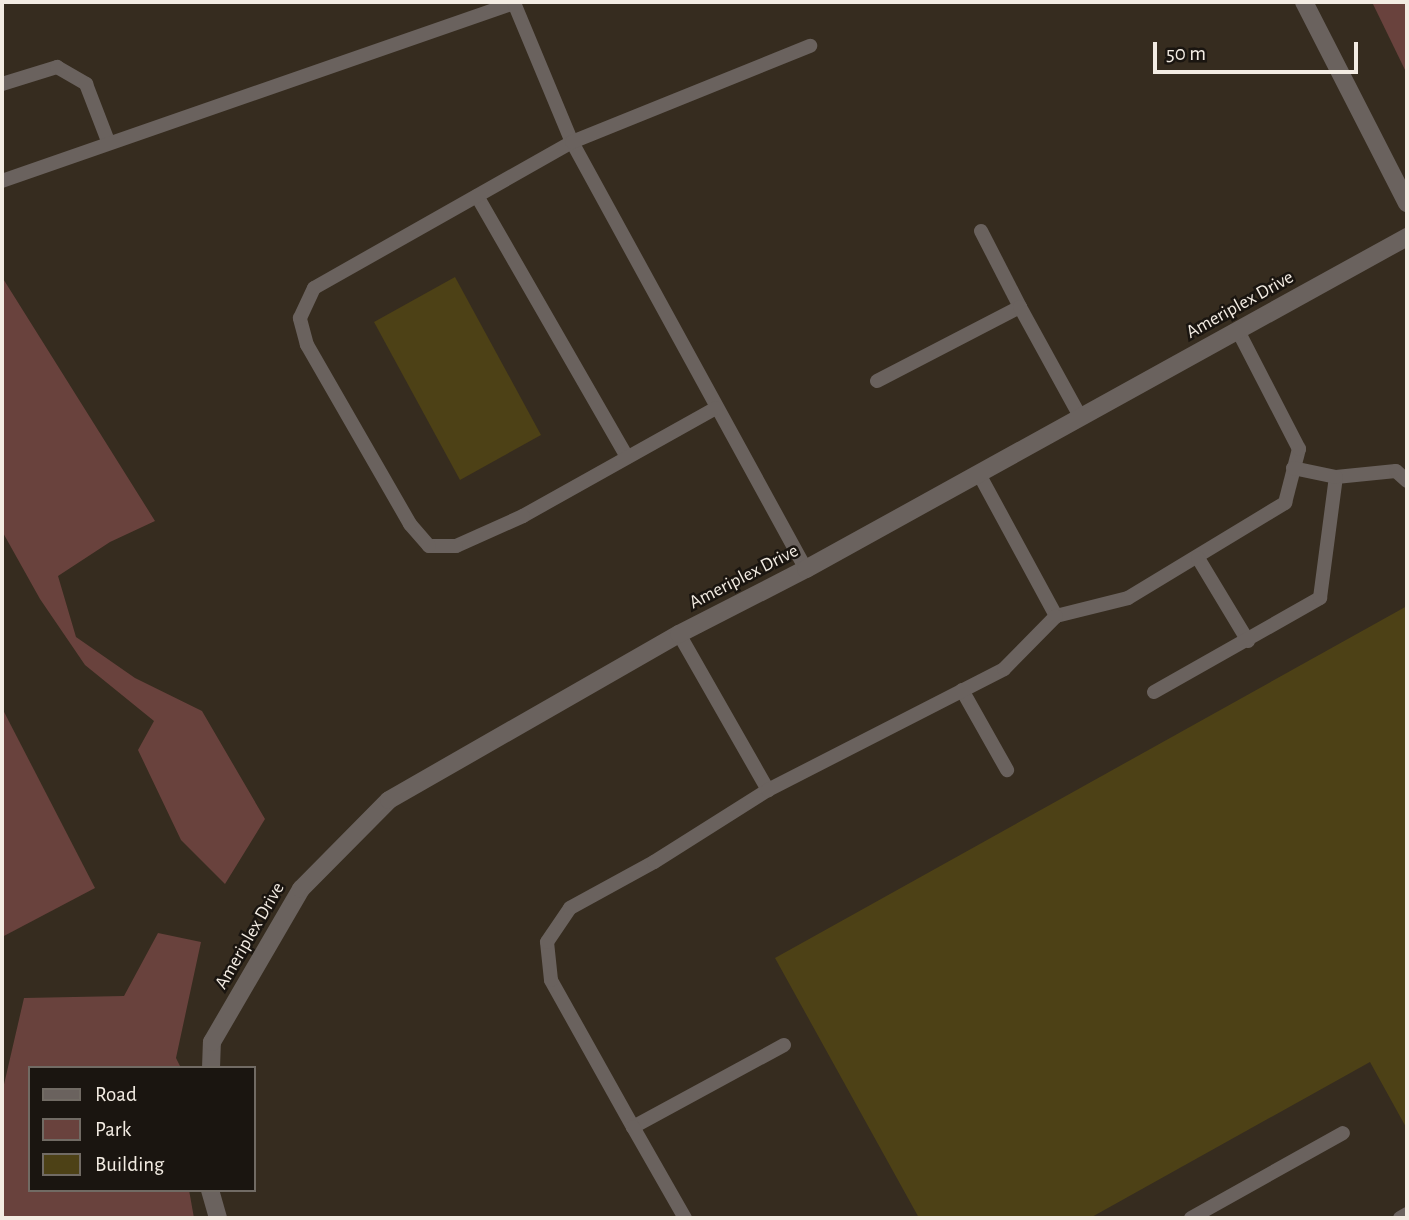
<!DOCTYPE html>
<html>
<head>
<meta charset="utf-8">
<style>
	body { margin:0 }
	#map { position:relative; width:1409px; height:1220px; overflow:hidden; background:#362c1f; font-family:"Alegreya Sans",sans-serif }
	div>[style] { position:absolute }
	.green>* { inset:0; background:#69423d }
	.building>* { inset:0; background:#4d4116 }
	.service>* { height:14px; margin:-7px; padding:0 7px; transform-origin:7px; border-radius:7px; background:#6a625e }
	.minor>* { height:18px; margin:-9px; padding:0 9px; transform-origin:9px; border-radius:9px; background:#6a625e }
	span { translate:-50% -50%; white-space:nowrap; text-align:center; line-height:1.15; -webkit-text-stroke:5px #1a1510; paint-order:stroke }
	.street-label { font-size:19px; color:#f3ece3 }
	.frame { position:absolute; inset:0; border:4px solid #f3ece3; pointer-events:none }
	.legend { position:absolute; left:28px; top:1066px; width:228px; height:126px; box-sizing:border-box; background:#1a1510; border:2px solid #716b64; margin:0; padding:9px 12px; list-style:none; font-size:21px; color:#f3ece3 }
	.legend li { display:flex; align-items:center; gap:14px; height:35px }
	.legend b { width:35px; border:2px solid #716b64 }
	.scale { position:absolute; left:1153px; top:42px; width:205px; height:32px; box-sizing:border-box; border:4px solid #f3ece3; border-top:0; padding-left:9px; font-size:21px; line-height:24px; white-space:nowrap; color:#f3ece3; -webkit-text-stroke:5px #1a1510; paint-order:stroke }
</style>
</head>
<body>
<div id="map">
	<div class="green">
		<i style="clip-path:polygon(1372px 2px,1407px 2px,1407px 74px)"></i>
		<i style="clip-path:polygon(2px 277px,155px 521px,110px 542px,58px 576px,76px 637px,135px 678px,202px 711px,265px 819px,225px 884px,181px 840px,138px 750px,154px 721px,85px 665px,40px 599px,2px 531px)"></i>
		<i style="clip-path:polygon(2px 708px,95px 888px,2px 937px)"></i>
		<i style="clip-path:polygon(158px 933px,201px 942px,176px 1058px,181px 1068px,30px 1068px,30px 1190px,189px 1190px,194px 1218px,2px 1218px,2px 1093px,24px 998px,124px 996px)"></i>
	</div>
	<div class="building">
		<i style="clip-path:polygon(455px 277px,541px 435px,460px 480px,374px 322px)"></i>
		<i style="clip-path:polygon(1407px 606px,1407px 1129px,1370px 1062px,1090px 1218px,919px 1218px,775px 958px)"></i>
	</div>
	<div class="service">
		<i style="left:2px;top:84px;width:58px;rotate:-17.2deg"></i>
		<i style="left:57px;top:67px;width:34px;rotate:30deg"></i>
		<i style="left:86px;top:84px;width:61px;rotate:68.9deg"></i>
		<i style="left:2px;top:181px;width:542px;rotate:-19.17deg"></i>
		<i style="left:514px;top:3px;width:151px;rotate:67.4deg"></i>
		<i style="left:572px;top:142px;width:487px;rotate:61.3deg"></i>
		<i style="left:477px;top:196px;width:301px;rotate:60.1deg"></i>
		<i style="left:981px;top:231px;width:85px;rotate:62.8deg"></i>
		<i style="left:877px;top:381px;width:161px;rotate:-27.4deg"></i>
		<i style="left:1020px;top:307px;width:127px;rotate:61.2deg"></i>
		<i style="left:716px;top:408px;width:221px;rotate:150.8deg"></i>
		<i style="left:523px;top:516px;width:73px;rotate:155.9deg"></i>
		<i style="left:456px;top:546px;width:27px;rotate:180deg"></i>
		<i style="left:429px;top:546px;width:29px;rotate:-131deg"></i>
		<i style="left:410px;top:524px;width:207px;rotate:-119.9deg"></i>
		<i style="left:307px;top:345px;width:28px;rotate:-105deg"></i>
		<i style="left:300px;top:318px;width:33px;rotate:-65deg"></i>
		<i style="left:314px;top:288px;width:296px;rotate:-29.5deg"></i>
		<i style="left:572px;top:142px;width:257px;rotate:-22deg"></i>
		<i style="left:979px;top:474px;width:162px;rotate:61.5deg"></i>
		<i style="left:1056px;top:616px;width:74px;rotate:-14deg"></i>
		<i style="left:1128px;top:598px;width:184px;rotate:-31.2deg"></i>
		<i style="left:1285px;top:503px;width:56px;rotate:-75.5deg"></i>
		<i style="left:1299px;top:449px;width:133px;rotate:-117.3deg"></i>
		<i style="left:1336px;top:477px;width:60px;rotate:-5.7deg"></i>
		<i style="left:1396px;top:471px;width:15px;rotate:42deg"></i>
		<i style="left:1198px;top:558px;width:97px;rotate:58.9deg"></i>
		<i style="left:679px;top:634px;width:180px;rotate:60.3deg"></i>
		<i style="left:962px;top:690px;width:92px;rotate:60.6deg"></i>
		<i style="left:1154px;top:692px;width:191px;rotate:-29.5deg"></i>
		<i style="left:1320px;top:598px;width:122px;rotate:-82.5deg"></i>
		<i style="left:1336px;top:477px;width:44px;rotate:-168.2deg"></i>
		<i style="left:784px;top:1045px;width:172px;rotate:151.5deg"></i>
		<i style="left:633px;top:1127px;width:168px;rotate:-119.2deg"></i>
		<i style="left:551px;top:980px;width:38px;rotate:-96deg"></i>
		<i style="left:547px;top:942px;width:41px;rotate:-55.9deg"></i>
		<i style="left:570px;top:908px;width:96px;rotate:-28.7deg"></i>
		<i style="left:654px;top:862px;width:135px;rotate:-32.3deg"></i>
		<i style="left:768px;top:790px;width:265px;rotate:-27.1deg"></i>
		<i style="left:1004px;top:669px;width:74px;rotate:-45.5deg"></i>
		<i style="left:633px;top:1127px;width:105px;rotate:60.3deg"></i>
		<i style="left:1191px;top:1218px;width:174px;rotate:-29.2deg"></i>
		<i style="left:1400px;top:1218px;width:8px;rotate:-30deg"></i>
	</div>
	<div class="minor">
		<i style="left:1304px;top:2px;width:226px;rotate:62.9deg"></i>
		<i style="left:211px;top:1068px;width:26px;rotate:-88deg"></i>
		<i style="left:212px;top:1042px;width:177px;rotate:-59.8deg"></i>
		<i style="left:301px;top:889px;width:125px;rotate:-45.3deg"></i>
		<i style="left:389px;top:800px;width:334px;rotate:-29.8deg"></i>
		<i style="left:679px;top:634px;width:143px;rotate:-27.1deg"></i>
		<i style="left:806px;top:569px;width:687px;rotate:-28.92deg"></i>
		<i style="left:210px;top:1190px;width:29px;rotate:74deg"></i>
	</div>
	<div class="street-label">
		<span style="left:1240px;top:305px;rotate:-29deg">Ameriplex Drive</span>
		<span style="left:744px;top:577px;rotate:-27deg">Ameriplex Drive</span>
		<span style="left:250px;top:936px;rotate:-60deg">Ameriplex Drive</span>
	</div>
	<div class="frame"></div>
	<ul class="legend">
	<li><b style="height:9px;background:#6a625e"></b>Road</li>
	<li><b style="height:19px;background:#69423d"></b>Park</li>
	<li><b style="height:19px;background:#4d4116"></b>Building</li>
	</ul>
	<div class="scale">50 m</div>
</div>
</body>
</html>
